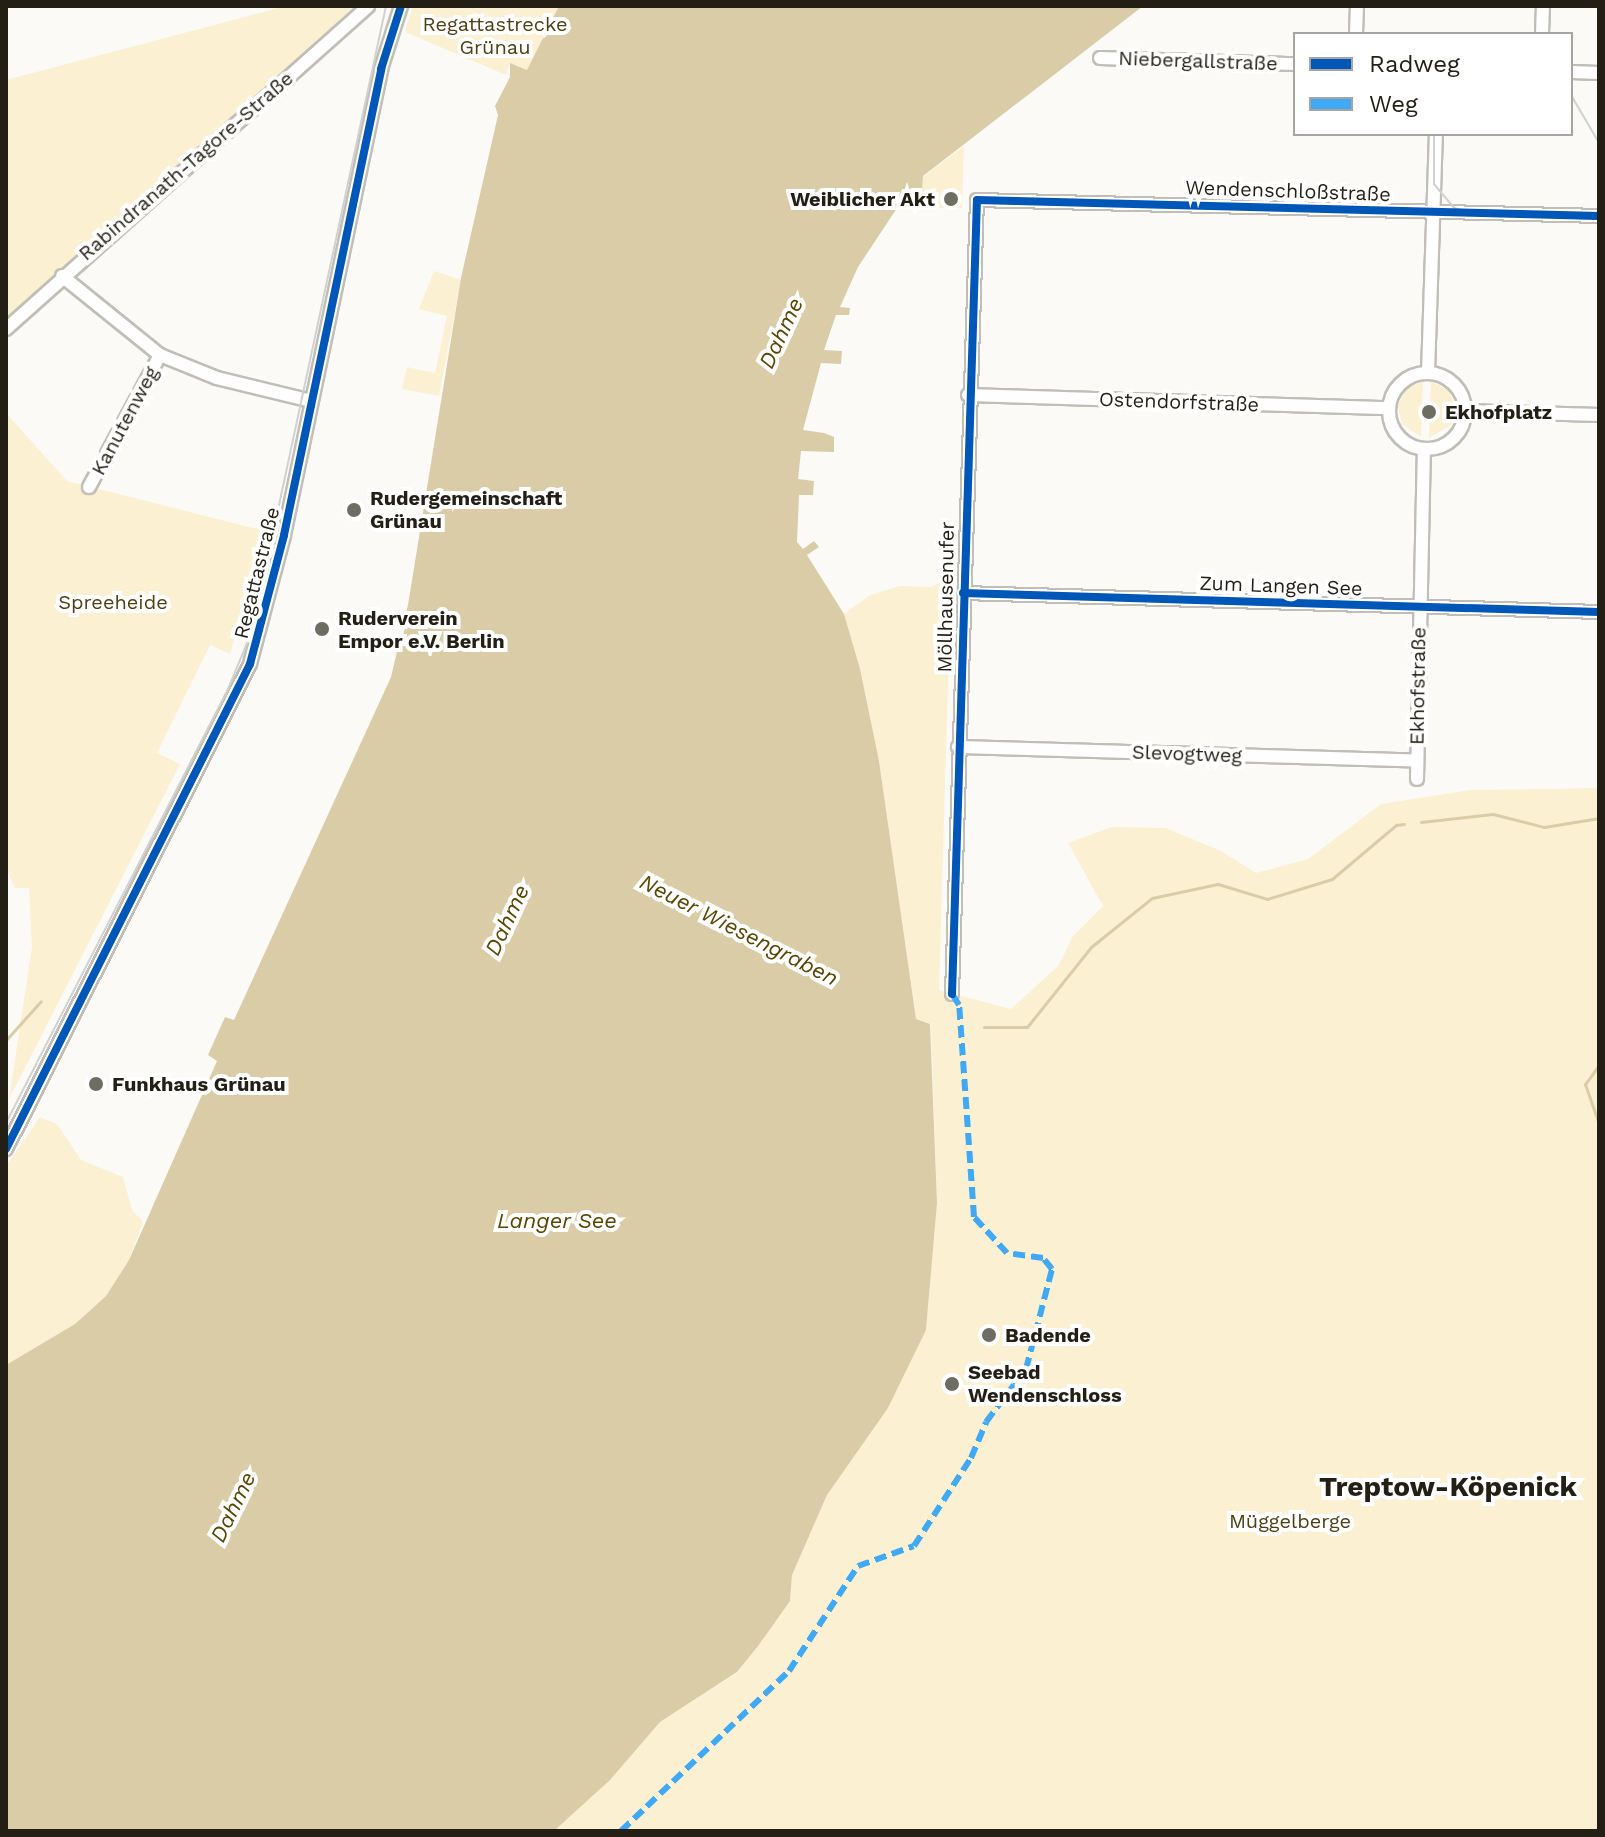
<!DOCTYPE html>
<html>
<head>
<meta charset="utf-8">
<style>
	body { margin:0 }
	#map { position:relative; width:1605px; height:1837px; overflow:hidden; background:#fbfaf7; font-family:"Work Sans",sans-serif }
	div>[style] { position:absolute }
	.green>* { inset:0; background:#fcf0d2 }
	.water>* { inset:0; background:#dacca6 }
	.stream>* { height:3px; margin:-1.5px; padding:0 1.5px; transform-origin:1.5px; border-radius:1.5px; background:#dacca6 }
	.roads { filter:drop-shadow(2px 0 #c1beb8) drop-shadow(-2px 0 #c1beb8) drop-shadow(0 2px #c1beb8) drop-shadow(0 -2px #c1beb8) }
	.street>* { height:12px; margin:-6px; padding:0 6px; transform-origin:6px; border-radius:6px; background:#fefefe }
	.street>.ring { margin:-6px; padding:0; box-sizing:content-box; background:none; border:12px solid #fefefe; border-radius:50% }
	.tram>* { height:2px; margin:-1px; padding:0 1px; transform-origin:1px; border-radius:1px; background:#d1d1d0 }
	.quiet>* { height:6px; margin-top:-3px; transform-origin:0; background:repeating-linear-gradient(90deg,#3fa9f5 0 12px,transparent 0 18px) }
	.cycleway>* { height:8px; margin:-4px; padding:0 4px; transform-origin:4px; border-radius:4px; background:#0057b8 }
	.dots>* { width:22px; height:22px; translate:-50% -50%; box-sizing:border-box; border:4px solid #fff; border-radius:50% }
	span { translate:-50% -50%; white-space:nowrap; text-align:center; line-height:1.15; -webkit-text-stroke:8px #fff; paint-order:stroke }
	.park-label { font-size:20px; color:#4e4015 }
	.street-label { font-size:20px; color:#231f15 }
	.poi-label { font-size:20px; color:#231f15; font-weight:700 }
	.right { translate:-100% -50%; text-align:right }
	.left { translate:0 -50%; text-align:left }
	.water-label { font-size:22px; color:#5a4600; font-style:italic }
	.district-label { font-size:28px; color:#231f15; font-weight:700 }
	.frame { position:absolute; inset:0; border:8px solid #231f15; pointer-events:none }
	.legend { position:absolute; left:1293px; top:32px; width:280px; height:104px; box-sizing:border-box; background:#fff; border:2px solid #a7a5a1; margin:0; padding:10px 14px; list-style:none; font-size:24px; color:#231f15 }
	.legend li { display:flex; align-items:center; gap:16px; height:40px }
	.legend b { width:40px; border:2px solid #a7a5a1 }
</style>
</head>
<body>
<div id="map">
	<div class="green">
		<i style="clip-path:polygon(286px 6px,356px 6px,6px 338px,6px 80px)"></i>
		<i style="clip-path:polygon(413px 6px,559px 6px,527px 70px,510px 63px,506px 75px,405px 32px)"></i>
		<i style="clip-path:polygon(964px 146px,962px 208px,921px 208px,923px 177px)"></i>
		<i style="clip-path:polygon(434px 271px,461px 280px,439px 396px,402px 389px,407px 367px,435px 373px,447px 316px,419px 309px)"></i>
		<i style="clip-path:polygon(1423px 381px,1421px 437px,1402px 424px,1398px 406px,1407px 388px)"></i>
		<i style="clip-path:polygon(1431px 381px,1449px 391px,1456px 409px,1451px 425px,1429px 438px)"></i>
		<i style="clip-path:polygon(6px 413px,67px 481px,265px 531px,230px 654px,210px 645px,157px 753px,180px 764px,9px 1099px,32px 947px,29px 888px,15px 888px,6px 868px)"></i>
		<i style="clip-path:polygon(946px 580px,951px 580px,939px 990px,1011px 1009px,1059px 965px,1073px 936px,1103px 906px,1068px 843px,1112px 827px,1166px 828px,1221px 851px,1256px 873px,1308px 859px,1381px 804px,1470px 790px,1599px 788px,1599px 1831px,554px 1831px,610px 1780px,660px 1722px,737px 1673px,790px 1601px,792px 1575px,827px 1495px,888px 1408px,926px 1330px,937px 1203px,931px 1024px,916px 1019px,879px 761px,844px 614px,870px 595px,900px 586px,931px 587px)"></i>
		<i style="clip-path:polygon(40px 1117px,57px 1124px,81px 1160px,123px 1177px,132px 1210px,143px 1222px,129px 1260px,106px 1296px,75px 1324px,6px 1365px,6px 1166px)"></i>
	</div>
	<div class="water">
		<i style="clip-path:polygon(559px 6px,1143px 6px,923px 176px,921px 208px,904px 207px,903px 199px,858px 267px,840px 307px,850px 308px,849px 315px,836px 315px,824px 350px,842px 351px,841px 364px,821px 363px,803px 430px,824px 433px,834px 437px,834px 452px,801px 451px,798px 479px,814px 481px,813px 495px,799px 495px,797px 542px,803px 549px,814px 541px,819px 547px,807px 555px,844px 614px,860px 669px,879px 761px,916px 1019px,930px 1024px,937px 1203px,926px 1330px,888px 1408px,827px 1495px,792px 1575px,790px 1601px,758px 1646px,737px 1672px,660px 1722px,610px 1780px,554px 1831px,6px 1831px,6px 1365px,75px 1324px,106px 1296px,129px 1260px,217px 1061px,208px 1055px,225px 1017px,234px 1020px,391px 677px,408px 605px,461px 278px,498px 115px,495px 106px,510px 77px,510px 63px,527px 70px)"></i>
	</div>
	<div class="stream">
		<i style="left:1421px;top:822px;width:72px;rotate:-6.3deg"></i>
		<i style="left:1493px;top:814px;width:53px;rotate:14.3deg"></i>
		<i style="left:1544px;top:827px;width:56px;rotate:-9.3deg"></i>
		<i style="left:984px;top:1027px;width:43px"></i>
		<i style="left:1027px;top:1027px;width:102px;rotate:-51.3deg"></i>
		<i style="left:1091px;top:947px;width:78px;rotate:-38.8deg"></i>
		<i style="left:1152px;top:898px;width:67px;rotate:-12deg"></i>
		<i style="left:1218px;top:884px;width:51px;rotate:17deg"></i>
		<i style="left:1267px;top:899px;width:68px;rotate:-17.1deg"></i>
		<i style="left:1332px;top:879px;width:84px;rotate:-40.2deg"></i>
		<i style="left:1396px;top:825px;width:8px;rotate:-7deg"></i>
		<i style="left:6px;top:1040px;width:52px;rotate:-48.1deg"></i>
		<i style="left:1599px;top:1065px;width:24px;rotate:126deg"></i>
		<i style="left:1585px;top:1084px;width:42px;rotate:70.7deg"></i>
	</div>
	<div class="roads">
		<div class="street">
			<i style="left:1356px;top:34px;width:28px;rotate:-88deg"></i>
			<i style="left:1542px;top:34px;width:28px;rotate:-88deg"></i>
			<i style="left:1100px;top:58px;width:195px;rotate:1.8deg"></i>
			<i style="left:1571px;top:72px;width:28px;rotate:2deg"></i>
			<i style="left:62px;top:276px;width:126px;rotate:38.9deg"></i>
			<i style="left:160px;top:355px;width:61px;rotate:22deg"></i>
			<i style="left:217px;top:378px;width:97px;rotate:13.7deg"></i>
			<i style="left:6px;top:329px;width:485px;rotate:-41.7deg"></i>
			<i style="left:1428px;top:373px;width:239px;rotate:-88.1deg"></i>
			<i class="ring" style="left:1389px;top:373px;width:64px;height:64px"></i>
			<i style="left:968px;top:395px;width:421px;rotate:1.8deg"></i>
			<i style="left:1465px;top:411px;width:134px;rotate:1.7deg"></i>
			<i style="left:89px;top:487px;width:150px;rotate:-61.7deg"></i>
			<i style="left:963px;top:593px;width:636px;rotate:1.71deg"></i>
			<i style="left:958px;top:747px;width:459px;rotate:1.7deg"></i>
			<i style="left:1417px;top:779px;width:330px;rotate:-88.8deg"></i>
			<i style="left:952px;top:994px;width:794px;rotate:-88.2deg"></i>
			<i style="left:977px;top:200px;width:622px;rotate:1.47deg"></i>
			<i style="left:6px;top:1149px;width:543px;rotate:-63.29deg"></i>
			<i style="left:250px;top:664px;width:133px;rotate:-75.2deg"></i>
			<i style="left:284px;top:535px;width:476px;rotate:-78.2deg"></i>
			<i style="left:381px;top:69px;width:66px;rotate:-72.4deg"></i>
		</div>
	</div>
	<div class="tram">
		<i style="left:1571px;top:95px;width:56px;rotate:59.7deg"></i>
		<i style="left:1434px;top:134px;width:50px;rotate:90deg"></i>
		<i style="left:1434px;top:184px;width:31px;rotate:50deg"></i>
		<i style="left:1454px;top:208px;width:22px;rotate:16deg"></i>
		<i style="left:1475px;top:214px;width:124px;rotate:2.3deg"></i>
		<i style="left:6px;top:1123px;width:487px;rotate:-62.9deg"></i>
		<i style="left:228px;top:689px;width:63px;rotate:-67.5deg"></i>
		<i style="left:252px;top:631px;width:639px;rotate:-77.9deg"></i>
	</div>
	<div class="quiet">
		<i style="left:621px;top:1831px;width:232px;rotate:-43.6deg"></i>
		<i style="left:789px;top:1671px;width:126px;rotate:-56.7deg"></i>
		<i style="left:858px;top:1566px;width:59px;rotate:-19.7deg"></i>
		<i style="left:914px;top:1546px;width:105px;rotate:-57.1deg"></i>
		<i style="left:971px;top:1458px;width:39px;rotate:-67deg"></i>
		<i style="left:986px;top:1422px;width:66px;rotate:-53deg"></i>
		<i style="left:1026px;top:1369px;width:103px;rotate:-75.4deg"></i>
		<i style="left:1052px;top:1269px;width:14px;rotate:-129deg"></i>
		<i style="left:1043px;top:1258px;width:36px;rotate:-172deg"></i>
		<i style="left:1007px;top:1253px;width:49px;rotate:-132.5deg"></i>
		<i style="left:974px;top:1217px;width:213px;rotate:-94deg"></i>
		<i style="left:959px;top:1005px;width:13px;rotate:-122deg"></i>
	</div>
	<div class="cycleway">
		<i style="left:963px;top:593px;width:636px;rotate:1.71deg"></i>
		<i style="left:952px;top:994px;width:794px;rotate:-88.2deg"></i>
		<i style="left:977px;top:200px;width:622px;rotate:1.47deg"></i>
		<i style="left:6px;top:1149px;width:543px;rotate:-63.29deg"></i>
		<i style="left:250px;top:664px;width:133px;rotate:-75.2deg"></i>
		<i style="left:284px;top:535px;width:476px;rotate:-78.2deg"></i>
		<i style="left:381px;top:69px;width:66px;rotate:-72.4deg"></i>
	</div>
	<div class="dots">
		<i style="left:951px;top:199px;background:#6f6c64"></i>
		<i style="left:1429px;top:412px;background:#6f6c64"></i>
		<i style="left:354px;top:510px;background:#6f6c64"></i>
		<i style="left:322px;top:629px;background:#6f6c64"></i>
		<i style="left:96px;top:1084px;background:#6f6c64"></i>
		<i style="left:989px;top:1335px;background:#6f6c64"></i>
		<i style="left:952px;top:1384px;background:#6f6c64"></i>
	</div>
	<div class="park-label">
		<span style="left:495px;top:36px">Regattastrecke<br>Grünau</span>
		<span style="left:113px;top:602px">Spreeheide</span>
		<span style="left:1290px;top:1521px">Müggelberge</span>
	</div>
	<div class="street-label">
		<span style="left:1198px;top:61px;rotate:2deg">Niebergallstraße</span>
		<span style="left:186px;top:166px;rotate:-41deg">Rabindranath-Tagore-Straße</span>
		<span style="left:1288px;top:191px;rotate:2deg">Wendenschloßstraße</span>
		<span style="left:1179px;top:402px;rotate:2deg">Ostendorfstraße</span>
		<span style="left:125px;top:421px;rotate:-62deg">Kanutenweg</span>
		<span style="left:257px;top:573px;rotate:-76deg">Regattastraße</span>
		<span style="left:1281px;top:586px;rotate:2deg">Zum Langen See</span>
		<span style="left:946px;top:597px;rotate:-89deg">Möllhausenufer</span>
		<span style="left:1418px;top:686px;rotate:-89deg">Ekhofstraße</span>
		<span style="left:1187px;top:754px;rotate:2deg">Slevogtweg</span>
	</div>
	<div class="poi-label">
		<span class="right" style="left:935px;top:199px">Weiblicher Akt</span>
		<span class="left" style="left:1445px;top:412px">Ekhofplatz</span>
		<span class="left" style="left:370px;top:510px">Rudergemeinschaft<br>Grünau</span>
		<span class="left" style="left:338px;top:630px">Ruderverein<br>Empor e.V. Berlin</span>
		<span class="left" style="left:112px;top:1084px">Funkhaus Grünau</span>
		<span class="left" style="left:1005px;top:1335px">Badende</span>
		<span class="left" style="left:968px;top:1384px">Seebad<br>Wendenschloss</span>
	</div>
	<div class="water-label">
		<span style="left:781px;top:333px;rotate:-65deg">Dahme</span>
		<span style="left:507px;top:920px;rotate:-65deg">Dahme</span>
		<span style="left:739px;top:930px;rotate:27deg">Neuer Wiesengraben</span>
		<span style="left:557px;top:1221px">Langer See</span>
		<span style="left:233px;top:1507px;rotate:-64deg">Dahme</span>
	</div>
	<div class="district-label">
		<span style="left:1448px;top:1487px">Treptow-Köpenick</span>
	</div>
	<div class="frame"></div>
	<ul class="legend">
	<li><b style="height:10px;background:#0057b8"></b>Radweg</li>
	<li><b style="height:10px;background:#3fa9f5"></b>Weg</li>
	</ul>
</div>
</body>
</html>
